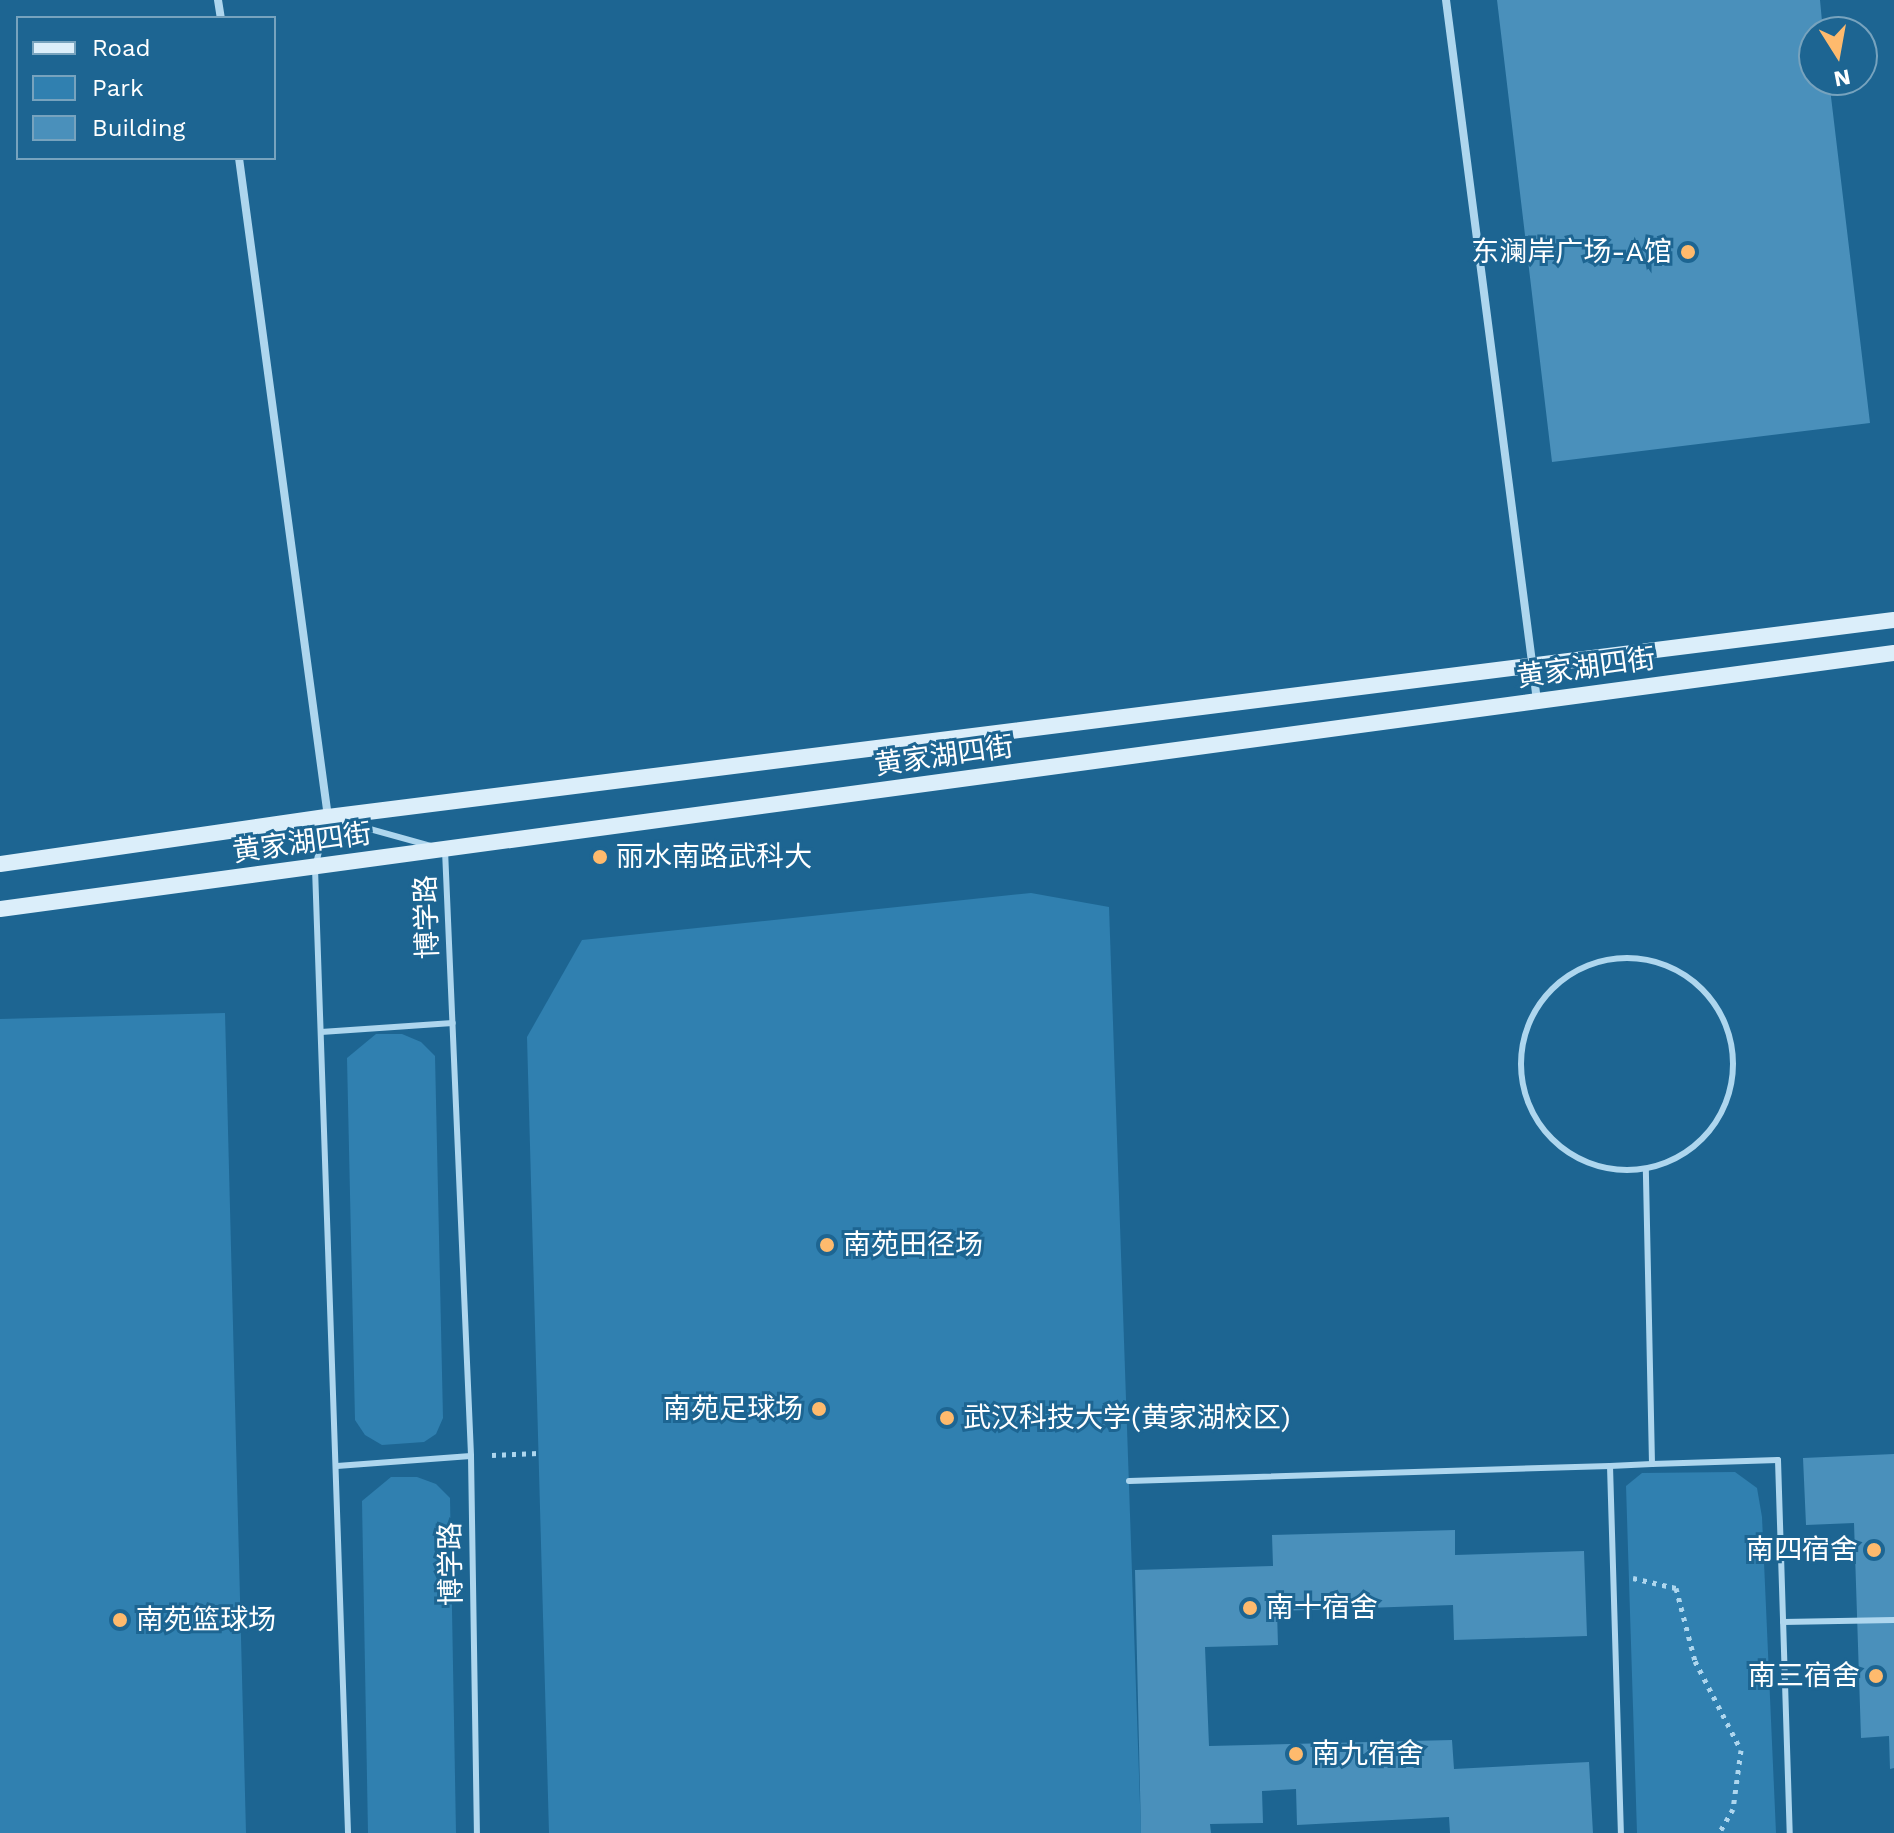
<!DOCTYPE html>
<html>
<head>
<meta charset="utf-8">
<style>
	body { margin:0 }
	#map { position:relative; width:1894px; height:1833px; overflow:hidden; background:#1d6592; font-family:"Work Sans","Noto Sans SC",sans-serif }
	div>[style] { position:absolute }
	.green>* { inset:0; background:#3080b0 }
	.building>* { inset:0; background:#4a90bb }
	.path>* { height:5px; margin-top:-2.5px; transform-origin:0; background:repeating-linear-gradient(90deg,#aed6ee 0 4px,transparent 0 10px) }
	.lane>* { height:6px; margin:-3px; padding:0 3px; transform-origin:3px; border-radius:3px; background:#aed6ee }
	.lane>.ring { margin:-3px; padding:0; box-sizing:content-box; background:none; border:6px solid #aed6ee; border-radius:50% }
	.street>* { height:8px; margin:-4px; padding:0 4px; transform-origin:4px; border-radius:4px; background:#aed6ee }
	.secondary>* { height:16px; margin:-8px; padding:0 8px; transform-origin:8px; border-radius:8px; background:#dbeefa }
	.dots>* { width:22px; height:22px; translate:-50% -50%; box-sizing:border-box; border:4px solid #1d6592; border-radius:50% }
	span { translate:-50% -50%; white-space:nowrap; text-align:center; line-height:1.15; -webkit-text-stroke:6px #1d6592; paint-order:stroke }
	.poi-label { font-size:28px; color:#fff }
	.right { translate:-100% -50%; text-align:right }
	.left { translate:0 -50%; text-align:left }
	.street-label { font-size:28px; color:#fff }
	.legend { position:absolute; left:16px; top:16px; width:260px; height:144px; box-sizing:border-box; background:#1d6592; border:2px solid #77a3be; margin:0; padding:10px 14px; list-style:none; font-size:24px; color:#fff }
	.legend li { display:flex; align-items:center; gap:16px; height:40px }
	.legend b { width:40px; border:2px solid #77a3be }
	.north { position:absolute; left:1798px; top:16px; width:80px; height:80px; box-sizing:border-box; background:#1d6592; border:2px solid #77a3be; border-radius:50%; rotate:169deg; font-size:22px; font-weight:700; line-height:32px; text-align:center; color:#fff }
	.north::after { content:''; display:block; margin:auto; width:28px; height:36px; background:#feba6d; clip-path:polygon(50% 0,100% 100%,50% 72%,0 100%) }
</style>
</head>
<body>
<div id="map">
	<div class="green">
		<i style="clip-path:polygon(1031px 893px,1109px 907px,1141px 1833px,549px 1833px,527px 1037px,582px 940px)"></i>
		<i style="clip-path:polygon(225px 1013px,246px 1833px,0 1833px,0 1019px)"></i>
		<i style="clip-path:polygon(376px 1034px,402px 1034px,421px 1042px,435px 1056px,443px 1418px,436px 1434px,424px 1442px,382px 1445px,365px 1435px,355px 1420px,347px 1058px)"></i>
		<i style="clip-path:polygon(1735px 1472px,1757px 1488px,1762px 1517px,1776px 1833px,1637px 1833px,1626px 1486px,1642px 1473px)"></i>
		<i style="clip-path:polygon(391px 1477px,417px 1477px,436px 1484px,450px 1498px,456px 1833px,368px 1833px,362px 1501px)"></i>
	</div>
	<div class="building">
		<i style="clip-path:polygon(1497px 0,1820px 0,1823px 32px,1814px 32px,1814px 80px,1829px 80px,1870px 423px,1552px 462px)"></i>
		<i style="clip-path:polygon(1894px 1454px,1894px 1768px,1890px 1769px,1889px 1736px,1861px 1738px,1854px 1523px,1806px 1525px,1803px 1458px)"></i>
		<i style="clip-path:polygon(1455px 1530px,1455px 1555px,1584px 1551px,1587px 1636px,1454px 1640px,1453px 1605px,1277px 1611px,1278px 1645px,1205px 1647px,1209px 1746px,1452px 1740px,1454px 1769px,1589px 1762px,1593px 1833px,1450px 1833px,1449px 1817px,1297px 1825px,1296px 1789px,1262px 1791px,1263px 1823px,1210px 1824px,1211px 1833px,1141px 1833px,1135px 1570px,1273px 1566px,1272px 1535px)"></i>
	</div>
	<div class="path">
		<i style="left:492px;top:1455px;width:47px;rotate:-2.4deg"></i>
		<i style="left:1633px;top:1578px;width:44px;rotate:13.1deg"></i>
		<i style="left:1676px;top:1588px;width:75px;rotate:75.4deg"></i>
		<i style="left:1695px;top:1661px;width:100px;rotate:62.7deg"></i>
		<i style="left:1741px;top:1750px;width:60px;rotate:97.7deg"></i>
		<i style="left:1733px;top:1809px;width:28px;rotate:120deg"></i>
	</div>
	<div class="lane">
		<i style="left:327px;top:819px;width:50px;rotate:103.8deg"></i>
		<i style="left:315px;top:868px;width:966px;rotate:88.04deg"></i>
		<i style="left:341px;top:821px;width:93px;rotate:15.5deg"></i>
		<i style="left:445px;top:850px;width:607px;rotate:87.54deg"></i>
		<i style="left:471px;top:1456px;width:377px;rotate:89.1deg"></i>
		<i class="ring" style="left:1521px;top:958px;width:206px;height:206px"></i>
		<i style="left:321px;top:1032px;width:132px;rotate:-3.9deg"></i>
		<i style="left:1652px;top:1464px;width:126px;rotate:-1.8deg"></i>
		<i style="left:1778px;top:1460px;width:373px;rotate:88.2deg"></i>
		<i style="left:337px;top:1466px;width:134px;rotate:-4.3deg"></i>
		<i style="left:1610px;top:1466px;width:42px;rotate:-2.7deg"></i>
		<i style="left:1652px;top:1464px;width:295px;rotate:-91.2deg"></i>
		<i style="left:1129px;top:1481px;width:481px;rotate:-1.8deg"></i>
		<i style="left:1610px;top:1466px;width:367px;rotate:88.3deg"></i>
		<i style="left:1783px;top:1622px;width:111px;rotate:-1deg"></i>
	</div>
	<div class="street">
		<i style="left:218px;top:0;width:18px;rotate:81deg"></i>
		<i style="left:1446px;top:0;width:707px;rotate:82.6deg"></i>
		<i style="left:239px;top:158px;width:665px;rotate:82.31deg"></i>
	</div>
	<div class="secondary">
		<i style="left:0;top:864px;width:331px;rotate:-8.2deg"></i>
		<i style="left:328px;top:817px;width:1578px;rotate:-7.17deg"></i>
		<i style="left:0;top:909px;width:1911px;rotate:-7.7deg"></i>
	</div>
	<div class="dots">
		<i style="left:1688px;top:252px;background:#feba6d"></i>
		<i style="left:600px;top:857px;background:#feba6d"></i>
		<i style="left:827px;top:1245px;background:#feba6d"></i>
		<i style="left:819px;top:1409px;background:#feba6d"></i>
		<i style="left:947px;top:1418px;background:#feba6d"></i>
		<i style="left:1874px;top:1550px;background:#feba6d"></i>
		<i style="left:1250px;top:1608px;background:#feba6d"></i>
		<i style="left:120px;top:1620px;background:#feba6d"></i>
		<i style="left:1876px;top:1676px;background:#feba6d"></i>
		<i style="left:1296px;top:1754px;background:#feba6d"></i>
	</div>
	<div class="poi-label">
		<span class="right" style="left:1672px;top:252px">东澜岸广场-A馆</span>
		<span class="left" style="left:616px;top:857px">丽水南路武科大</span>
		<span class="left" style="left:843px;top:1245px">南苑田径场</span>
		<span class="right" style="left:803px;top:1409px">南苑足球场</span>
		<span class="left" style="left:963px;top:1418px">武汉科技大学(黄家湖校区)</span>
		<span class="right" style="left:1858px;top:1550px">南四宿舍</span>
		<span class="left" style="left:1266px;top:1608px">南十宿舍</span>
		<span class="left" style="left:136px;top:1620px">南苑篮球场</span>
		<span class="right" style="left:1860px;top:1676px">南三宿舍</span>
		<span class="left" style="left:1312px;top:1754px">南九宿舍</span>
	</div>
	<div class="street-label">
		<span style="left:1586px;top:668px;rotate:-8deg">黄家湖四街</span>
		<span style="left:944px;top:756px;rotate:-8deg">黄家湖四街</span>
		<span style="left:302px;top:843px;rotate:-8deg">黄家湖四街</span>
		<span style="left:427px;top:917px;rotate:-92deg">博学路</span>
		<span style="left:451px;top:1564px;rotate:-91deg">博学路</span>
	</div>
	<ul class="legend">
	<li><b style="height:10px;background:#dbeefa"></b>Road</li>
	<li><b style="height:22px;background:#3080b0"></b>Park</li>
	<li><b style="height:22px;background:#4a90bb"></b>Building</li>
	</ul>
	<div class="north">N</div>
</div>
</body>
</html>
